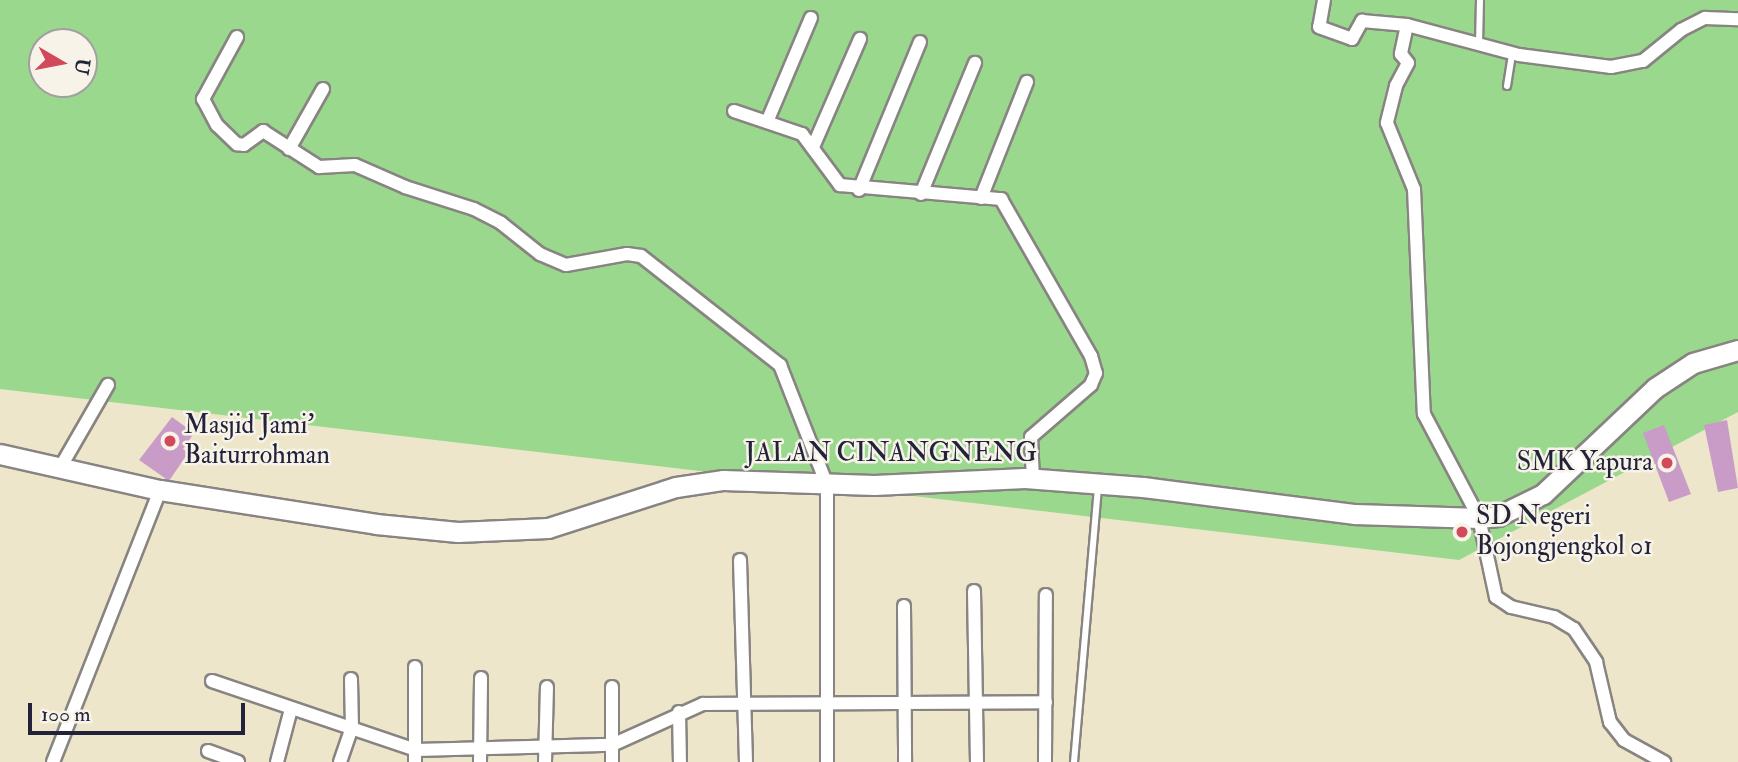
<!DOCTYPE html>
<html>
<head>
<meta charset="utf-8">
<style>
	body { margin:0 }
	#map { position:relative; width:1738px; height:762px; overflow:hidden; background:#eee6ca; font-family:"IM FELL Double Pica",serif }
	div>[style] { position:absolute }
	.green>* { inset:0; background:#99d88d }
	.building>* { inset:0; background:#c99cc7 }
	.roads { filter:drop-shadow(2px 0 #888482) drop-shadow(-2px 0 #888482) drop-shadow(0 2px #888482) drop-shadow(0 -2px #888482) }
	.lane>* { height:6px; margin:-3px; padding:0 3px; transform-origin:3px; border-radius:3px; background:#fff }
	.street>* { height:12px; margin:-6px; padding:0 6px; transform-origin:6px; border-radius:6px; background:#fff }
	.secondary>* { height:19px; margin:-9.5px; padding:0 9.5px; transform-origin:9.5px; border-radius:9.5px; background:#fff }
	.dots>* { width:19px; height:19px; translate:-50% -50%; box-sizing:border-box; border:4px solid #f7f3e8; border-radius:50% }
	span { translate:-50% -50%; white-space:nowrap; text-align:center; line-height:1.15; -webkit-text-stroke:5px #f7f3e8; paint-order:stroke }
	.poi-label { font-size:26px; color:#22223b }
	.left { translate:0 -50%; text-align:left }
	.right { translate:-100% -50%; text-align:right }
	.street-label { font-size:26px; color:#22223b }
	.north { position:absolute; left:28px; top:28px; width:70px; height:70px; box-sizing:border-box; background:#f7f3e8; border:2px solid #a29fa3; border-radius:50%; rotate:100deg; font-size:19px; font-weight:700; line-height:28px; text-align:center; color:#22223b }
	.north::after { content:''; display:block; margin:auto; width:24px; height:32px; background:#d1495b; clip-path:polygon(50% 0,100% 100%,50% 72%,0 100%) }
	.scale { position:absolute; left:28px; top:703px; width:217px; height:32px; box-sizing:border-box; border:4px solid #22223b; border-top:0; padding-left:9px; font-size:21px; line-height:24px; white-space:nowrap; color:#22223b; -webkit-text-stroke:5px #f7f3e8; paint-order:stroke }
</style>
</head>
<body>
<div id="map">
	<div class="green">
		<i style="clip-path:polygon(evenodd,0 0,1738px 0,1738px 412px,1459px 560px,0 389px,0 0,42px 42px,84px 42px,84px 84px,42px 84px,42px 42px)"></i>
	</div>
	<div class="building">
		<i style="clip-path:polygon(172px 417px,194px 433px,183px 449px,188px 453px,169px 481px,139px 460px)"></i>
		<i style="clip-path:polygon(1727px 420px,1738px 488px,1718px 492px,1704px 425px)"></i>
		<i style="clip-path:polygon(1664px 425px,1691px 494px,1669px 502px,1643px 433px)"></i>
	</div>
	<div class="roads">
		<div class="lane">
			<i style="left:1479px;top:44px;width:44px;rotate:-88.7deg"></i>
			<i style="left:1507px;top:86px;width:33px;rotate:-81deg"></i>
			<i style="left:1074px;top:762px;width:277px;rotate:-85deg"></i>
		</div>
		<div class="street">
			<i style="left:1324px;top:0;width:27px;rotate:100deg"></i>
			<i style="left:1319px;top:27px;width:35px;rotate:20deg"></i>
			<i style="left:1352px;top:39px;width:21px;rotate:-61deg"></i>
			<i style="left:1362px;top:21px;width:45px;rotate:5.1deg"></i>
			<i style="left:1407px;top:25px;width:116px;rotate:15deg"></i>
			<i style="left:1519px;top:55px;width:93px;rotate:7.4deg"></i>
			<i style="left:1611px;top:67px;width:33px;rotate:-11deg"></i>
			<i style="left:1643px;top:61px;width:49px;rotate:-39.2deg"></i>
			<i style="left:1681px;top:30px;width:27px;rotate:-27deg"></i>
			<i style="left:1705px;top:18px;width:33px;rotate:2deg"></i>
			<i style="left:1407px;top:25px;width:30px;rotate:102deg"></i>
			<i style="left:1401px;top:54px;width:11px;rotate:52deg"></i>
			<i style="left:1408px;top:63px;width:26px;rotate:118deg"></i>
			<i style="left:1396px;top:86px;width:38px;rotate:104deg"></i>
			<i style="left:1387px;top:123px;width:71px;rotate:67.8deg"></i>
			<i style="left:1414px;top:189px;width:225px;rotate:87.5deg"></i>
			<i style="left:1424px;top:414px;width:118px;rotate:62.1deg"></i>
			<i style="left:1479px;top:518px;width:81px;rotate:77.9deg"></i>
			<i style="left:1496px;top:597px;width:18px;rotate:34deg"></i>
			<i style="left:1511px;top:607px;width:44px;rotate:13.1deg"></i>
			<i style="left:1554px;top:617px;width:23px;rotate:31deg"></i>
			<i style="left:1574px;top:629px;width:40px;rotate:56deg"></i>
			<i style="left:1596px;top:662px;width:62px;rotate:76.9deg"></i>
			<i style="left:1610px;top:722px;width:23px;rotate:52deg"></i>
			<i style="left:1624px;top:740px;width:46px;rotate:28.8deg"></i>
			<i style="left:237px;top:37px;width:71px;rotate:118.7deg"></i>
			<i style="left:203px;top:99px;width:30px;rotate:62deg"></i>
			<i style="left:217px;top:125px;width:28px;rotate:44deg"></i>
			<i style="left:237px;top:144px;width:7px;rotate:8deg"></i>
			<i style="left:244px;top:145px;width:24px;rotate:-36deg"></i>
			<i style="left:263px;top:131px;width:67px;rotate:32.7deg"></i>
			<i style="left:319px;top:167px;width:36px;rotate:-3deg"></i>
			<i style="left:355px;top:165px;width:55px;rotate:23.7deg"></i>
			<i style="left:405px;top:187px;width:72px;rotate:17.7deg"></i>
			<i style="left:474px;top:209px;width:30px;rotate:27deg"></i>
			<i style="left:501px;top:223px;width:50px;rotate:38.5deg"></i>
			<i style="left:540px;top:254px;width:28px;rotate:23deg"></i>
			<i style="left:566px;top:265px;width:62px;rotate:-10.2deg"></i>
			<i style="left:627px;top:254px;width:14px;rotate:8deg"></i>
			<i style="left:641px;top:256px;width:177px;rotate:38.1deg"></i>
			<i style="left:780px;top:365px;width:129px;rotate:68.6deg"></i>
			<i style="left:827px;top:485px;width:277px;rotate:90deg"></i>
			<i style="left:734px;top:111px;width:72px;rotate:18.7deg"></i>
			<i style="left:802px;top:134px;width:64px;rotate:53.3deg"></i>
			<i style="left:840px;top:185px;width:162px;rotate:5deg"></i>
			<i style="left:1001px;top:199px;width:181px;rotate:60.2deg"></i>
			<i style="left:1091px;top:356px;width:18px;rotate:74deg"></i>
			<i style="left:1096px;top:373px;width:13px;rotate:113deg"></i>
			<i style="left:1091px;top:385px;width:79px;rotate:139.1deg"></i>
			<i style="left:1031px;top:437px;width:42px;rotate:87.3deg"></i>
			<i style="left:767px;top:122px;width:113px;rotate:-67.1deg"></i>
			<i style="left:813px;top:147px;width:118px;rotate:-66.5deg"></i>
			<i style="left:289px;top:149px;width:69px;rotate:-60.5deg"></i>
			<i style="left:859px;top:190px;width:160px;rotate:-67.6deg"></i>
			<i style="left:921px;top:194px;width:142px;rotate:-67.6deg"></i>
			<i style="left:981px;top:198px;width:125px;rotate:-68.4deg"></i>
			<i style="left:60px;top:468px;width:96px;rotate:-60deg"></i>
			<i style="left:740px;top:560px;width:202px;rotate:88.3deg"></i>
			<i style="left:974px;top:591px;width:171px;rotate:89deg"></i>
			<i style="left:904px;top:606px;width:156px;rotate:89.6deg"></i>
			<i style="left:212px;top:681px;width:215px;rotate:18.7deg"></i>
			<i style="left:416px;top:750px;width:196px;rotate:-1.5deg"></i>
			<i style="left:612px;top:745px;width:100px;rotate:-24.3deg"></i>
			<i style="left:703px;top:704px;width:343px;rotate:-0.3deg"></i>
			<i style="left:612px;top:687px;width:75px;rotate:90deg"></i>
			<i style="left:679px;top:712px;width:50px;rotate:88.9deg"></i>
			<i style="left:208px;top:751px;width:32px;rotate:20deg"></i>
			<i style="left:53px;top:762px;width:292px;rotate:-68.5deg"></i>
			<i style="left:277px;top:762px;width:55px;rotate:-75.2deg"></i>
			<i style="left:340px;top:762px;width:36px;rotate:-71deg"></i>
			<i style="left:352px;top:728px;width:49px;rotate:-91.2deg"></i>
			<i style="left:415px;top:762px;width:95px;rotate:-90deg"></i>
			<i style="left:480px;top:762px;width:84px;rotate:-89.3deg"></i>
			<i style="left:545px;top:762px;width:75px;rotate:-88.5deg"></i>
			<i style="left:1045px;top:762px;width:167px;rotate:-89.7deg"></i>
		</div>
		<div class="secondary">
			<i style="left:0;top:454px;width:164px;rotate:12.7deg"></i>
			<i style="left:160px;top:490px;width:219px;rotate:8.9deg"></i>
			<i style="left:376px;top:524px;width:82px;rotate:5.6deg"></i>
			<i style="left:458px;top:532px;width:90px;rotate:-2.5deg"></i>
			<i style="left:548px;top:528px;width:134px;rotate:-17.8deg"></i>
			<i style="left:676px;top:487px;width:48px;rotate:-8.5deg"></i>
			<i style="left:723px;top:480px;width:151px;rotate:1.9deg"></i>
			<i style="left:874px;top:485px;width:151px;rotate:-2.7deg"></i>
			<i style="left:1025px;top:478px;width:118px;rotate:4.4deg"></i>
			<i style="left:1143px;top:487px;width:214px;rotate:7.3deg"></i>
			<i style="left:1355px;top:514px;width:124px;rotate:1.8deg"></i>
			<i style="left:1479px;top:518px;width:19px;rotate:-6deg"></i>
			<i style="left:1498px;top:516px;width:50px;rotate:-26.1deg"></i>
			<i style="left:1543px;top:494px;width:154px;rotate:-43.4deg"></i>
			<i style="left:1655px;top:388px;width:45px;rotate:-33.3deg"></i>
			<i style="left:1693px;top:363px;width:47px;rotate:-16.1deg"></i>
		</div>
	</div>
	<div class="dots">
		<i style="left:170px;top:441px;background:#d1495b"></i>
		<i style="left:1667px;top:463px;background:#d1495b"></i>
		<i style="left:1462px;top:532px;background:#d1495b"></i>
	</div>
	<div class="poi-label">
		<span class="left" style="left:184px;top:441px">Masjid Jami'<br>Baiturrohman</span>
		<span class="right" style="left:1653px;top:463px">SMK Yapura</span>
		<span class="left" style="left:1476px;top:532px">SD Negeri<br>Bojongjengkol 01</span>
	</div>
	<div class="street-label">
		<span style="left:891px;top:454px">JALAN CINANGNENG</span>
	</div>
	<div class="north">U</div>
	<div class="scale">100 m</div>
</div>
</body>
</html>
